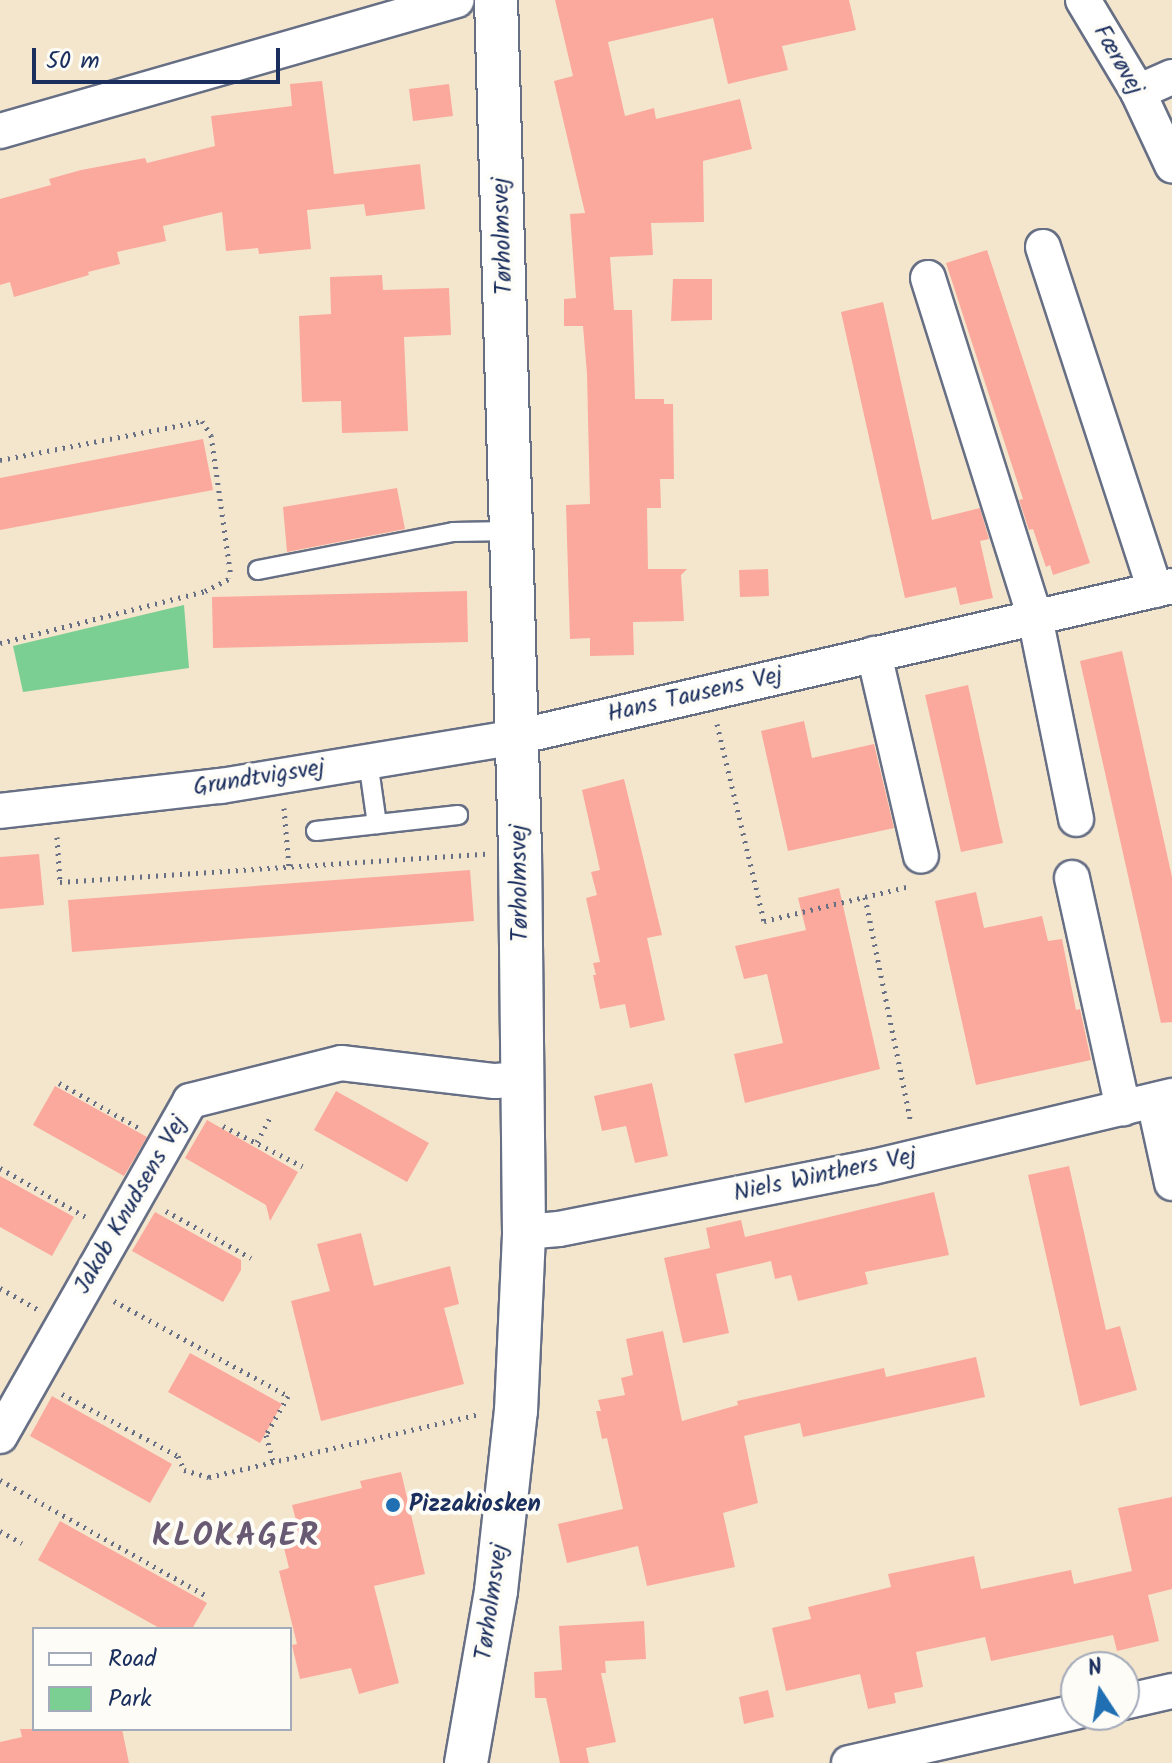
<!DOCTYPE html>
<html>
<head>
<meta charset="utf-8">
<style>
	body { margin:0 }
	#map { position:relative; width:1172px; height:1763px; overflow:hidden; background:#f4e6cd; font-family:Kalam,sans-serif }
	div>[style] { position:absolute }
	.green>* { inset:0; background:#7bcf92 }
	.building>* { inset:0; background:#fba99d }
	.path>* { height:5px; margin-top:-2.5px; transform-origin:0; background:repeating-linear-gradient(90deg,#676f85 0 2px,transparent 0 8px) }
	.roads { filter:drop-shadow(2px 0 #676f85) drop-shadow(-2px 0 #676f85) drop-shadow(0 2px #676f85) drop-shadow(0 -2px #676f85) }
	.service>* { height:18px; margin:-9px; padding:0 9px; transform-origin:9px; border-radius:9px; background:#fff }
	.minor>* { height:34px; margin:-17px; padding:0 17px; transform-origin:17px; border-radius:17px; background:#fff }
	.tertiary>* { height:42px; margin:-21px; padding:0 21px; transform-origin:21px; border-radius:21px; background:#fff }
	.dots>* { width:22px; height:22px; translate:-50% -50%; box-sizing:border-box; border:4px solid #fdfcf7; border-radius:50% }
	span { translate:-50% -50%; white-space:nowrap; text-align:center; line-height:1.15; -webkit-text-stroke:8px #fdfcf7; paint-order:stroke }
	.street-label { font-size:24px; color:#1b2f5e }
	.poi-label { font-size:24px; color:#1b2f5e; font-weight:700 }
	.left { translate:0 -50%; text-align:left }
	.district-label { font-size:32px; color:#695a74; font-weight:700; letter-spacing:2px }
	.legend { position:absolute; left:32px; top:1627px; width:260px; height:104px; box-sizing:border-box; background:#fdfcf7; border:2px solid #a3aaba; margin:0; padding:10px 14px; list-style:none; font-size:24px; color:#1b2f5e }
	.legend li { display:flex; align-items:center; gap:16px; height:40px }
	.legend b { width:40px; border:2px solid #a3aaba }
	.north { position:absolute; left:1060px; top:1651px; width:80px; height:80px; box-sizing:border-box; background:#fdfcf7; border:2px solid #a3aaba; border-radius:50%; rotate:348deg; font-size:22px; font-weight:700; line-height:32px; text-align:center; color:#1b2f5e }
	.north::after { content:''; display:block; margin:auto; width:28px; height:36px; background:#1f6fb2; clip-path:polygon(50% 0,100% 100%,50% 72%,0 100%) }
	.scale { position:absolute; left:32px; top:48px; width:248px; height:36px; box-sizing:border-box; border:4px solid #1b2f5e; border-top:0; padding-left:10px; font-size:24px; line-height:28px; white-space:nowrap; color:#1b2f5e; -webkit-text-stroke:6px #fdfcf7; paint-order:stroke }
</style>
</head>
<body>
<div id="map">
	<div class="green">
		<i style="clip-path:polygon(184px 605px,189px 668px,23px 692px,13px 646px)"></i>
	</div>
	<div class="building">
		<i style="clip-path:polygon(555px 0,849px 0,856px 30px,782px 46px,788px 70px,728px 84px,713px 18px,608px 42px,625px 116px,654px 108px,656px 119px,740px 99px,752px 149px,703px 161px,704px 222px,651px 223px,653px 255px,610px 257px,614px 310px,632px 310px,635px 399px,664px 399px,664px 404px,673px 404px,674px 479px,660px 479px,661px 508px,647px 508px,648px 569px,687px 569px,681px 575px,684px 621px,633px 622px,634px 655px,590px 656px,590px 638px,570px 639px,566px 505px,590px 504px,587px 374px,583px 326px,564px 326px,564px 299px,576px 298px,570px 214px,585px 213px,554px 81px,573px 76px)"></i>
		<i style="clip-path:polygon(322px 81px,334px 174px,420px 164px,425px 209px,366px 216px,364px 204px,307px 210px,311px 249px,259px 254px,258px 248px,226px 251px,222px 212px,163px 226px,166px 241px,117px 252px,120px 264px,88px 272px,89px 275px,14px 297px,10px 282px,0 285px,0 199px,51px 185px,49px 179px,81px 170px,145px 158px,147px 163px,215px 146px,211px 116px,292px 106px,290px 84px)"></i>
		<i style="clip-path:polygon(449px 84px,453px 116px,413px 121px,409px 89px)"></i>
		<i style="clip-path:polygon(987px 250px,1090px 563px,1053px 575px,1050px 565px,1046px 567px,1033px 529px,1029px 530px,1019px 500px,1023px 499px,946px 263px)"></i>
		<i style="clip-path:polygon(382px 275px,383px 290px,449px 288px,451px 335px,404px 337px,408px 431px,342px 433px,341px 401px,302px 402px,299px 316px,331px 314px,330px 277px)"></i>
		<i style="clip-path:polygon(673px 279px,712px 279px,712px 320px,671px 321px)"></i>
		<i style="clip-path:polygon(883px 302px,932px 520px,980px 508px,989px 539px,980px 541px,993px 598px,960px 605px,956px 587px,905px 598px,841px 312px)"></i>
		<i style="clip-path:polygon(203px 439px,213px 490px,0 530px,0 478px)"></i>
		<i style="clip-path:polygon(397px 488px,405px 529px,287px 552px,283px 507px)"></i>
		<i style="clip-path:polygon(768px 569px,769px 596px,740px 597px,739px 570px)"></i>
		<i style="clip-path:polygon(467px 591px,468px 642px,213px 648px,212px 597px)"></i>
		<i style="clip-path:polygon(1122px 651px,1172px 877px,1172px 1022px,1161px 1023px,1080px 661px)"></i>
		<i style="clip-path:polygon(968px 685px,1003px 843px,961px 852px,925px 695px)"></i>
		<i style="clip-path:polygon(804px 721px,812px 758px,874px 744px,894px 828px,788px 851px,761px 731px)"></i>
		<i style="clip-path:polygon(624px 779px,662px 935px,647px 938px,665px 1020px,630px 1028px,625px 1004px,600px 1009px,593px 975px,596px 975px,593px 963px,600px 962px,586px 898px,597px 895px,591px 872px,600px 870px,582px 790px)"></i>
		<i style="clip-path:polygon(39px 854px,44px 905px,0 909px,0 857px)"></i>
		<i style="clip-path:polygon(470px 870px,474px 921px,72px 952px,68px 900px)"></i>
		<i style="clip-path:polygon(839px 888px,880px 1069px,745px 1103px,734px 1054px,783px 1043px,767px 974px,744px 979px,735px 946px,806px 930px,798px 898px)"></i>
		<i style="clip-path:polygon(976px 892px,984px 928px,1042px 916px,1048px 941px,1062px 939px,1076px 1010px,1080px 1009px,1091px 1060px,976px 1085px,935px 901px)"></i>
		<i style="clip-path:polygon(652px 1083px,668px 1156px,635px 1163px,626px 1126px,602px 1131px,594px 1096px)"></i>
		<i style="clip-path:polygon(55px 1086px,147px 1137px,124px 1176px,33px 1125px)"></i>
		<i style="clip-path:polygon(336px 1091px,429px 1143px,407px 1182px,314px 1130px)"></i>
		<i style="clip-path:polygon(207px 1120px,298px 1172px,270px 1221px,266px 1205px,185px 1158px)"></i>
		<i style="clip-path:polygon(1069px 1166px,1106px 1330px,1120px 1326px,1137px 1390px,1080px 1406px,1028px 1175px)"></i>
		<i style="clip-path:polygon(0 1176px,74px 1217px,52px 1256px,0 1227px)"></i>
		<i style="clip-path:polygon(934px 1192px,949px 1255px,865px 1272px,868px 1284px,798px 1301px,791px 1275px,775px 1279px,771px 1261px,716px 1274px,729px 1333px,683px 1343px,664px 1258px,710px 1248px,706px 1228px,741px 1220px,745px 1237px)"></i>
		<i style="clip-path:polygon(155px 1212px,241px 1260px,241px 1270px,223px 1302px,132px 1251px)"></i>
		<i style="clip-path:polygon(361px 1233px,374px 1286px,450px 1266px,459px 1304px,444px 1308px,464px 1384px,321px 1421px,291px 1301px,330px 1291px,317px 1244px)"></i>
		<i style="clip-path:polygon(663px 1331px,682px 1421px,738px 1405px,737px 1401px,884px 1368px,886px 1377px,976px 1357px,985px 1397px,803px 1437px,800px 1423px,744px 1436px,758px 1503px,723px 1513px,735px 1567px,647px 1586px,638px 1546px,567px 1563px,558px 1524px,623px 1509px,607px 1438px,602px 1439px,596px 1411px,601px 1411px,598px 1400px,625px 1395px,621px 1378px,633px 1375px,626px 1339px)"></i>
		<i style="clip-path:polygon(190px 1353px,282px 1404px,260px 1443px,168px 1392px)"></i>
		<i style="clip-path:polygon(52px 1396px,172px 1464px,150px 1503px,30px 1436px)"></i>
		<i style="clip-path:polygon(401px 1472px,425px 1574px,374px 1586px,399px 1683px,359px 1694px,351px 1668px,300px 1679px,292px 1645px,297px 1644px,279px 1571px,289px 1568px,279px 1528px,297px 1524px,292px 1505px,362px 1488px,360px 1481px)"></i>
		<i style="clip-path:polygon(1172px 1497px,1172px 1589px,1148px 1595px,1159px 1641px,1117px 1651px,1113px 1635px,991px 1661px,985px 1637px,916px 1652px,923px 1687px,894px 1693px,896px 1703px,868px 1709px,860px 1674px,786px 1691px,772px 1628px,811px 1619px,808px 1607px,891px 1587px,888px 1574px,974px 1556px,981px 1589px,1071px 1570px,1074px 1584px,1132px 1571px,1118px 1508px)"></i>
		<i style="clip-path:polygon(60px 1521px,207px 1603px,192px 1629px,161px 1629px,38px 1560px)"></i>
		<i style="clip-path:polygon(644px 1621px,646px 1659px,605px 1661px,606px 1673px,601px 1673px,616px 1742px,586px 1748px,589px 1763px,560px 1763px,546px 1698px,535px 1698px,534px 1672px,562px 1670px,559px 1626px)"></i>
		<i style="clip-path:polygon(768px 1690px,774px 1717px,744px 1724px,739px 1697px)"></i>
		<i style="clip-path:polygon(20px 1729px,122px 1729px,129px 1763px,0 1763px,0 1742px,22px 1737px)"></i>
	</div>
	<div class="path">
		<i style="left:0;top:460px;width:206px;rotate:-10.9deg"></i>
		<i style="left:202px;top:421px;width:17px;rotate:57deg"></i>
		<i style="left:211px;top:435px;width:144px;rotate:82deg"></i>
		<i style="left:0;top:643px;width:211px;rotate:-14.2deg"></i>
		<i style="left:205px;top:591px;width:31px;rotate:-27deg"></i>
		<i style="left:717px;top:724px;width:203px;rotate:76.6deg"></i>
		<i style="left:764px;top:921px;width:147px;rotate:-13.4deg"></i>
		<i style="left:284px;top:808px;width:59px;rotate:85.2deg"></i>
		<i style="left:57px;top:837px;width:45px;rotate:86.2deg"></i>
		<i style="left:60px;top:882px;width:426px;rotate:-3.8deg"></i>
		<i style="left:865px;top:897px;width:231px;rotate:78.5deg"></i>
		<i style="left:59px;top:1083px;width:92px;rotate:29.4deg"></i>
		<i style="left:223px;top:1126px;width:89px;rotate:26.9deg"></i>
		<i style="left:257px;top:1142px;width:30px;rotate:-62deg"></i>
		<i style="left:0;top:1168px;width:99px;rotate:29.7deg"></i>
		<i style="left:166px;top:1211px;width:97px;rotate:28.9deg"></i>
		<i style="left:0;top:1288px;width:43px;rotate:29.6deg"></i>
		<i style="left:114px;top:1301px;width:198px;rotate:28.6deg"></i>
		<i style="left:288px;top:1396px;width:45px;rotate:119.4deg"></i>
		<i style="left:266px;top:1435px;width:28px;rotate:75deg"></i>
		<i style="left:62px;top:1394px;width:132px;rotate:28.1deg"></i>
		<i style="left:178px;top:1456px;width:15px;rotate:67deg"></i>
		<i style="left:184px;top:1470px;width:26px;rotate:16deg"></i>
		<i style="left:209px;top:1477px;width:277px;rotate:-13.1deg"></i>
		<i style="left:0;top:1480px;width:235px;rotate:29.3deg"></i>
		<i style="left:0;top:1531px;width:25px;rotate:29deg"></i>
	</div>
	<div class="roads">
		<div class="service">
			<i style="left:258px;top:570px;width:199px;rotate:-11deg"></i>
			<i style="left:453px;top:532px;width:58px;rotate:-1deg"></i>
			<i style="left:368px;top:761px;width:64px;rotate:81.9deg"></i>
			<i style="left:316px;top:831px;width:143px;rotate:-6.4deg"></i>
		</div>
		<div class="minor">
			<i style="left:1083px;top:0;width:107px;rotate:59.1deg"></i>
			<i style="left:1138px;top:92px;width:81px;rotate:65deg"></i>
			<i style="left:1138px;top:92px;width:37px;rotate:-24deg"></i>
			<i style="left:0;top:131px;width:475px;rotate:-16deg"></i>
			<i style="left:1043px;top:247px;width:361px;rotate:71.9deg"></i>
			<i style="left:928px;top:278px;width:355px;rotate:72.5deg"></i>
			<i style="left:1035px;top:617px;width:206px;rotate:78.5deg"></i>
			<i style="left:874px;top:654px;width:207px;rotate:76.9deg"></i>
			<i style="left:0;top:811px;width:222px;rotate:-6.5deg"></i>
			<i style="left:221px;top:786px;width:300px;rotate:-9.4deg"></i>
			<i style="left:517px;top:737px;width:672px;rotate:-12.98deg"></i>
			<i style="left:1072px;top:878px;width:236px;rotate:77.5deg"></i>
			<i style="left:1154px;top:1101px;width:84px;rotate:77.6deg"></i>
			<i style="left:524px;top:1232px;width:35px;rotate:-5deg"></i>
			<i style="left:559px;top:1229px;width:320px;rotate:-11.2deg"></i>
			<i style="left:873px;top:1167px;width:307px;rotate:-13.4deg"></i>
			<i style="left:0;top:1436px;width:385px;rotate:-60.4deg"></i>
			<i style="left:190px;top:1101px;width:156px;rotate:-14.1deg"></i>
			<i style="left:341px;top:1063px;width:155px;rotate:6.7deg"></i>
			<i style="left:495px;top:1081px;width:28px;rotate:-4deg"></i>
			<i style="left:1124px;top:1702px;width:49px;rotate:-12.9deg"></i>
			<i style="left:849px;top:1763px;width:233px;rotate:-12.7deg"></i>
		</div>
		<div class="tertiary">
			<i style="left:466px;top:1763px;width:175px;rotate:-80.1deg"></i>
			<i style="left:496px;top:1591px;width:181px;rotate:-83.7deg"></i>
			<i style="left:516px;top:1411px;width:179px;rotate:-87.4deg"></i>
			<i style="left:524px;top:1232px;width:380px;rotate:-90.6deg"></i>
			<i style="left:520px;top:852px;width:852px;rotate:-91.61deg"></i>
		</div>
	</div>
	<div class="dots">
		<i style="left:393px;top:1505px;background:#1f6fb2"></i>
	</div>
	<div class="street-label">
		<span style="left:1118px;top:60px;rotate:60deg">Færøvej</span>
		<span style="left:503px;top:236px;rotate:-92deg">Tørholmsvej</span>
		<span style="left:695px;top:695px;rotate:-13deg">Hans Tausens Vej</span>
		<span style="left:259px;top:778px;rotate:-9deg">Grundtvigsvej</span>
		<span style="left:520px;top:883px;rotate:-91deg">Tørholmsvej</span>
		<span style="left:825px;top:1175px;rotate:-12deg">Niels Winthers Vej</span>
		<span style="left:131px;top:1205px;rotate:-60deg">Jakob Knudsens Vej</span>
		<span style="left:492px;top:1602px;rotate:-82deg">Tørholmsvej</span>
	</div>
	<div class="poi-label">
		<span class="left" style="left:409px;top:1505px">Pizzakiosken</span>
	</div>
	<div class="district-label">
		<span style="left:236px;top:1537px">KLOKAGER</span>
	</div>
	<ul class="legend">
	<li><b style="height:10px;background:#fff"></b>Road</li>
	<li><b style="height:22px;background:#7bcf92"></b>Park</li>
	</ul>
	<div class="north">N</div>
	<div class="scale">50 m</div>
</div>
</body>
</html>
